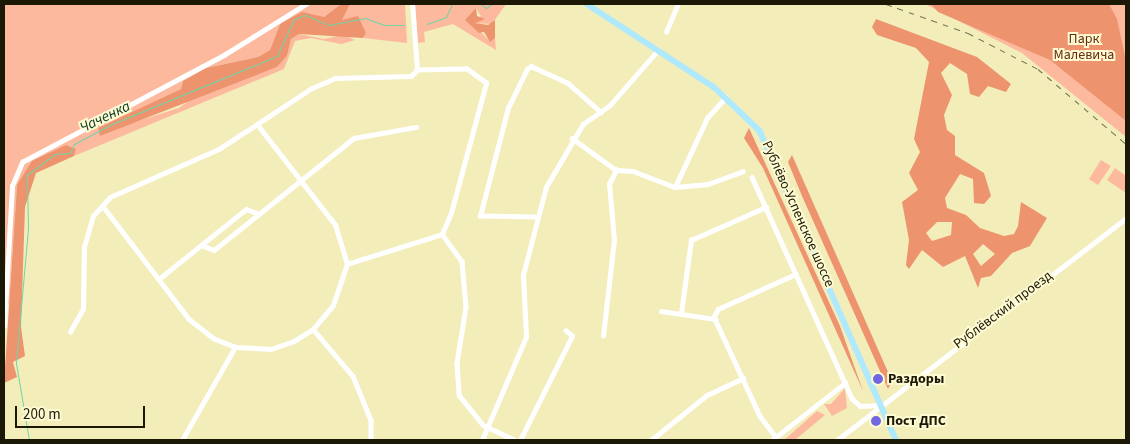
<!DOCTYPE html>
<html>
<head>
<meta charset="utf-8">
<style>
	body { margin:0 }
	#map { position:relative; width:1130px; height:444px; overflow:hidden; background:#f3edba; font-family:"Source Sans 3",sans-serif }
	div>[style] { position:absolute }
	.green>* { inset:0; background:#fdb99e }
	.forest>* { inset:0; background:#ed946f }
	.stream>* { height:1px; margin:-0.5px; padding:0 0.5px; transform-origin:0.5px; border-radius:0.5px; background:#6ed6a8 }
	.minor>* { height:4.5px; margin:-2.25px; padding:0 2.25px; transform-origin:2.25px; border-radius:2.25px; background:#fff }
	.major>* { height:5.5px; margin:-2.75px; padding:0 2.75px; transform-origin:2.75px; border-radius:2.75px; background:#afe9fe }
	.rail>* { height:1px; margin-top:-0.5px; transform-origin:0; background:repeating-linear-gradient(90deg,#777353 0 6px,transparent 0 12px) }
	.dots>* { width:14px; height:14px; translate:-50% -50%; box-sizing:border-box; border:2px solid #fefad2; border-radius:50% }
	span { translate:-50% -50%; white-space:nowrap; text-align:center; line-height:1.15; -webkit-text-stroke:4px #fefad2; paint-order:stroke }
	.park-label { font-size:14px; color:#642c12 }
	.street-label { font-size:14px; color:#1b1806 }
	.poi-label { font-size:14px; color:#1b1806; font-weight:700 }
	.left { translate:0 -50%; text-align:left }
	.water-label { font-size:15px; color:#0a3a27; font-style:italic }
	.frame { position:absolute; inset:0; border:5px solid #1b1806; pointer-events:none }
	.scale { position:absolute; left:15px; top:406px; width:130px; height:22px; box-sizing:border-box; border:2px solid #1b1806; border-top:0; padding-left:6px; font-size:15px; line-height:18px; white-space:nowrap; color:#1b1806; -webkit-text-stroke:4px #fefad2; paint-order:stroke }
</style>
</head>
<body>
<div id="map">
	<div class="green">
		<i style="clip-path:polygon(4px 4px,341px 4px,324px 17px,280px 24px,270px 50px,258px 57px,206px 68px,183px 81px,181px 89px,98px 129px,119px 127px,179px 108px,194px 97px,277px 67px,287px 56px,291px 39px,299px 34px,324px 39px,343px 35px,355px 40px,341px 44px,311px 38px,295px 41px,284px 69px,74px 156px,76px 149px,66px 145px,17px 185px,9px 304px,4px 304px)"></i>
		<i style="clip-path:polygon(350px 4px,405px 4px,407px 43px,363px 38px,366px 32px,341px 21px)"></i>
		<i style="clip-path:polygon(415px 4px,506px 4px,492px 24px,474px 23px,481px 16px,476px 8px,474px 13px,473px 25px,490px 41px,495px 38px,496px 50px,453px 24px,424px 32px,425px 42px,418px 43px)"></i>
		<i style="clip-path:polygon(925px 4px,1126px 4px,1126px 137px,1022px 53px)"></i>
		<i style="clip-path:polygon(1101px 160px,1111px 166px,1098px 185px,1089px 179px)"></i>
		<i style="clip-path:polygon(1115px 168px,1126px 176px,1126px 193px,1107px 180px)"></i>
		<i style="clip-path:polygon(845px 388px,847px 408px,832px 416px,824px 404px,831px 404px)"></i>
		<i style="clip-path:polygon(817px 411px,825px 415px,795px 440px,784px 440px)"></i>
	</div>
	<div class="forest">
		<i style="clip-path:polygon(341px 4px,350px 4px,342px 20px,358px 16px,366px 33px,363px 38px,299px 34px,291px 39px,287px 56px,277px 67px,100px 136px,98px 128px,181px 89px,183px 81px,206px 68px,258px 57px,270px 50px,280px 24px,302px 12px,324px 17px)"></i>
		<i style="clip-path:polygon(931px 4px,1109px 4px,1117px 19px,1126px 61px,1126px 121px,1050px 60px,938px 12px)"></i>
		<i style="clip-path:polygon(476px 8px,477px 16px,485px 19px,475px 23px,488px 25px,495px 20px,495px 38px,490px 42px,484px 32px,479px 33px,465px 20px)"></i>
		<i style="clip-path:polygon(evenodd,876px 19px,977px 57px,1011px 84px,1006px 92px,988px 86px,979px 97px,970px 94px,967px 74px,950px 63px,941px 73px,952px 95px,944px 115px,947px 130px,955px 136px,955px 155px,984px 173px,991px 196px,984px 204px,974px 203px,973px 179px,960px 174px,945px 198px,947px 208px,966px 215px,980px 228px,1004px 236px,1014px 234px,1018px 226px,1021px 202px,1047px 218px,1030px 246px,1012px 253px,991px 276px,981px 278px,978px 288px,965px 256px,943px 267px,922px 250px,909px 269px,906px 265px,909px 240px,902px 202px,918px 190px,909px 173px,920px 152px,914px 139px,929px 62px,916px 48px,877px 35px,872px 27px,876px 19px,937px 222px,952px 222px,951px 235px,932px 241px,926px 233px,937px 222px,876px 19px,983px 244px,995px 254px,981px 266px,973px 254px,983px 244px)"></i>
		<i style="clip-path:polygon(749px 128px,840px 326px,863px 391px,763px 168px,744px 138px)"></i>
		<i style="clip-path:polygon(66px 145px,76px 149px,74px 156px,36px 173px,25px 207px,21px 327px,25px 356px,13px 362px,17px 377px,4px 383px,17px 185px,32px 161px)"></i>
		<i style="clip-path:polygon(792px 155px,892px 381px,888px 389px,802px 196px,788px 162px)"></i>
	</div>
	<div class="stream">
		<i style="left:481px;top:4px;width:6px;rotate:39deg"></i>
		<i style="left:486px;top:8px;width:7px;rotate:-34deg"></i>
		<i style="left:427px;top:24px;width:20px;rotate:-20deg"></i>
		<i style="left:446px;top:17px;width:14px;rotate:-65deg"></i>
		<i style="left:29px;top:440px;width:78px;rotate:-99.6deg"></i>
		<i style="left:16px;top:363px;width:135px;rotate:-84.9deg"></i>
		<i style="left:28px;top:229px;width:54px;rotate:-91.1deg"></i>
		<i style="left:27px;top:175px;width:35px;rotate:-37deg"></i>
		<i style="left:55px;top:154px;width:15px;rotate:-4deg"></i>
		<i style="left:70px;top:153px;width:10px;rotate:-66deg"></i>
		<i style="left:74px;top:144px;width:43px;rotate:-27.8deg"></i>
		<i style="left:112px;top:124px;width:178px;rotate:-22.4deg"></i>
		<i style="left:277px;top:56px;width:41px;rotate:-65.3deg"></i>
		<i style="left:294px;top:19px;width:12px;rotate:-20deg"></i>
		<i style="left:305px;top:15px;width:26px;rotate:23deg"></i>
		<i style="left:329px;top:25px;width:37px;rotate:-11deg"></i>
		<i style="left:365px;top:18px;width:20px;rotate:20deg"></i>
		<i style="left:384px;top:25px;width:20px"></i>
	</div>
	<div class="minor">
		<i style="left:666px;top:32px;width:30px;rotate:-67deg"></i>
		<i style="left:572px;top:138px;width:54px;rotate:36deg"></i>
		<i style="left:616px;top:170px;width:17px;rotate:3deg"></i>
		<i style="left:633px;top:171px;width:45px;rotate:20.9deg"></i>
		<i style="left:675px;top:187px;width:33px;rotate:-5deg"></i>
		<i style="left:708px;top:184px;width:37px;rotate:-20deg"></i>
		<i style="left:752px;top:177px;width:243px;rotate:65.7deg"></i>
		<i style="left:852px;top:398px;width:11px;rotate:45deg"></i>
		<i style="left:860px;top:406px;width:19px;rotate:-3deg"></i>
		<i style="left:675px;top:187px;width:76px;rotate:-65.1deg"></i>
		<i style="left:707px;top:118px;width:28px;rotate:-48deg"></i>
		<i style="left:103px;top:206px;width:142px;rotate:52.7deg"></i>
		<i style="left:189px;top:319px;width:31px;rotate:38deg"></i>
		<i style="left:213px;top:338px;width:24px;rotate:22deg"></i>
		<i style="left:235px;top:347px;width:36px;rotate:3deg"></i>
		<i style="left:271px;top:349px;width:24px;rotate:-19deg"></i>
		<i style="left:294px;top:341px;width:22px;rotate:-32deg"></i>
		<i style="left:313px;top:329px;width:31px;rotate:-50deg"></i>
		<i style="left:333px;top:305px;width:43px;rotate:-71.1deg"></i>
		<i style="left:347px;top:264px;width:41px;rotate:-107.1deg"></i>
		<i style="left:335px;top:225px;width:125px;rotate:-127.9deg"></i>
		<i style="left:536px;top:217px;width:56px;rotate:-179deg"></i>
		<i style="left:480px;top:216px;width:112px;rotate:-75.5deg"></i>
		<i style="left:508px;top:108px;width:43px;rotate:-64deg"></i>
		<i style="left:527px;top:69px;width:5px;rotate:-37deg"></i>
		<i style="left:531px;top:66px;width:41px;rotate:24.7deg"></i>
		<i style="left:568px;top:83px;width:44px;rotate:41.3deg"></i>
		<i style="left:442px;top:234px;width:34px;rotate:54deg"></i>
		<i style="left:462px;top:262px;width:45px;rotate:84.9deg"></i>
		<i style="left:466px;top:307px;width:57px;rotate:99.1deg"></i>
		<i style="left:457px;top:363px;width:32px;rotate:86deg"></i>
		<i style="left:459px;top:395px;width:38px;rotate:51deg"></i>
		<i style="left:483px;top:425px;width:35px;rotate:25deg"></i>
		<i style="left:201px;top:245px;width:14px;rotate:21deg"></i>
		<i style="left:214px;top:250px;width:179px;rotate:-38.7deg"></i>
		<i style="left:354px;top:138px;width:63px;rotate:-10.1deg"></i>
		<i style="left:347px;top:264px;width:100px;rotate:-17.5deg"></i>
		<i style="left:442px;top:234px;width:23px;rotate:-67deg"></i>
		<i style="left:451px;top:213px;width:135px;rotate:-74.9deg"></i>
		<i style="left:486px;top:83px;width:24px;rotate:-144deg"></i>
		<i style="left:467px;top:69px;width:50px;rotate:178.9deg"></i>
		<i style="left:160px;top:278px;width:110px;rotate:-38.7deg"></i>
		<i style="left:246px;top:209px;width:12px;rotate:20deg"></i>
		<i style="left:661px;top:311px;width:55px;rotate:8.4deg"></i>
		<i style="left:715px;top:319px;width:107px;rotate:65.1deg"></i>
		<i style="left:760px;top:416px;width:26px;rotate:53deg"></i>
		<i style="left:681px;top:313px;width:74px;rotate:-82.2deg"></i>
		<i style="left:691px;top:240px;width:82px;rotate:-23.7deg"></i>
		<i style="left:713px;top:318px;width:10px;rotate:-61deg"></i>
		<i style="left:718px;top:309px;width:85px;rotate:-24.2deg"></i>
		<i style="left:4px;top:326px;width:140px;rotate:-86.7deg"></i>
		<i style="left:12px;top:186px;width:26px;rotate:-67deg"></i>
		<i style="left:22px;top:162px;width:229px;rotate:-27.9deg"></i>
		<i style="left:224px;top:55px;width:97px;rotate:-31.9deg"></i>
		<i style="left:313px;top:329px;width:62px;rotate:49.6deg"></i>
		<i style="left:353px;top:376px;width:48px;rotate:67.8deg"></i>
		<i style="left:371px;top:420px;width:20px;rotate:90deg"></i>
		<i style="left:70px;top:332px;width:26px;rotate:-61deg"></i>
		<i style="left:83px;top:309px;width:62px;rotate:-89.1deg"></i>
		<i style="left:84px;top:247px;width:32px;rotate:-74deg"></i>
		<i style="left:93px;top:216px;width:25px;rotate:-48deg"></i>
		<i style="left:110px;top:197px;width:119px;rotate:-23.8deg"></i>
		<i style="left:219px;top:149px;width:111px;rotate:-33.3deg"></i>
		<i style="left:312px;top:88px;width:25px;rotate:-23deg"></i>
		<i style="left:335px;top:78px;width:76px;rotate:-1.5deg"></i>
		<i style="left:411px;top:76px;width:8px;rotate:-45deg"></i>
		<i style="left:417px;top:70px;width:66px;rotate:-94.3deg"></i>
		<i style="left:603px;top:336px;width:97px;rotate:-83.5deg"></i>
		<i style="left:614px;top:240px;width:56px;rotate:-95.1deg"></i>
		<i style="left:609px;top:184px;width:16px;rotate:-63deg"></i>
		<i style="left:182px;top:440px;width:107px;rotate:-60.3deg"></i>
		<i style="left:482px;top:440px;width:112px;rotate:-66.9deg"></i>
		<i style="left:526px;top:337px;width:62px;rotate:-92.8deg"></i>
		<i style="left:523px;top:275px;width:91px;rotate:-75.4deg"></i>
		<i style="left:546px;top:187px;width:73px;rotate:-59.6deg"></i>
		<i style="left:583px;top:124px;width:33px;rotate:-35deg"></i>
		<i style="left:610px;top:105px;width:73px;rotate:-48.9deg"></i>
		<i style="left:520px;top:440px;width:116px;rotate:-63.4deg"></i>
		<i style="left:572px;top:336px;width:8px;rotate:-140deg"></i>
		<i style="left:651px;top:440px;width:72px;rotate:-38.8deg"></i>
		<i style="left:707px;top:395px;width:40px;rotate:-25deg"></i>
		<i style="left:772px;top:440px;width:93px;rotate:-38deg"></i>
		<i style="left:837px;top:440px;width:364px;rotate:-37.5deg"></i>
	</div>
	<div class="major">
		<i style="left:587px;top:4px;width:152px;rotate:33.2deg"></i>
		<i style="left:714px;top:87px;width:64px;rotate:43.7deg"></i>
		<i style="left:760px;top:131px;width:338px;rotate:66.2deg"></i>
	</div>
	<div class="rail">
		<i style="left:886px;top:4px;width:87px;rotate:19.5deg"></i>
		<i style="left:968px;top:33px;width:79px;rotate:27.2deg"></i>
		<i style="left:1038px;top:69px;width:116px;rotate:40.4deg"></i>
	</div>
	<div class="dots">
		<i style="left:878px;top:379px;background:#7067e1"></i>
		<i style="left:876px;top:421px;background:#7067e1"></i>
	</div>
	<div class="park-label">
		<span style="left:1084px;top:47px">Парк<br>Малевича</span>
	</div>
	<div class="street-label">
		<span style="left:798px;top:214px;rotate:66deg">Рублёво-Успенское шоссе</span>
		<span style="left:1003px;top:310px;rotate:-37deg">Рублёвский проезд</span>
	</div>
	<div class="poi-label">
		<span class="left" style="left:888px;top:379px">Раздоры</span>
		<span class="left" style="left:886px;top:421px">Пост ДПС</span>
	</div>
	<div class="water-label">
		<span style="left:105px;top:117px;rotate:-26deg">Чаченка</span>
	</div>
	<div class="frame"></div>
	<div class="scale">200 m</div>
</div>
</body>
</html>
